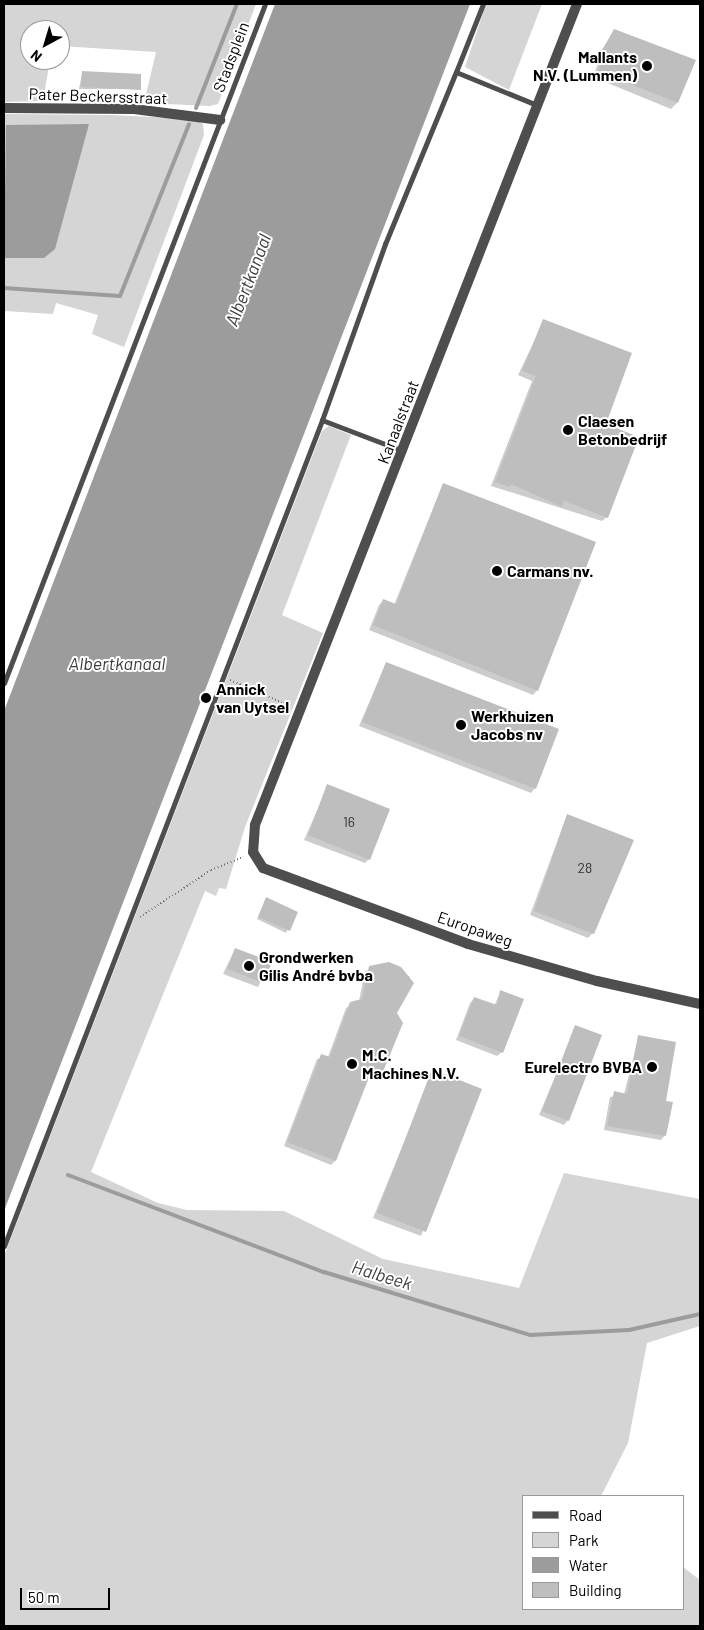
<!DOCTYPE html>
<html>
<head>
<meta charset="utf-8">
<style>
	body { margin:0 }
	#map { position:relative; width:704px; height:1630px; overflow:hidden; background:#fff; font-family:Barlow,sans-serif }
	div>[style] { position:absolute }
	.green>* { inset:0; background:#d5d5d5 }
	.water>* { inset:0; background:#9c9c9c }
	.shadow>* { inset:0; background:#0003 }
	.stream>* { height:4px; margin:-2px; padding:0 2px; transform-origin:2px; border-radius:2px; background:#9c9c9c }
	.building>* { inset:0; background:#bebebe }
	.path>* { height:2px; margin-top:-1px; transform-origin:0; background:repeating-linear-gradient(90deg,#707070 0 1px,transparent 0 3.5px) }
	.service>* { height:5px; margin:-2.5px; padding:0 2.5px; transform-origin:2.5px; border-radius:2.5px; background:#4e4e4e }
	.minor>* { height:10px; margin:-5px; padding:0 5px; transform-origin:5px; border-radius:5px; background:#4e4e4e }
	.dots>* { width:14px; height:14px; translate:-50% -50%; box-sizing:border-box; border:2px solid #fff; border-radius:50% }
	span { translate:-50% -50%; white-space:nowrap; text-align:center; line-height:1.15; -webkit-text-stroke:4px #fff; paint-order:stroke }
	.number-label { font-size:14px; color:#303030 }
	.number-label span { -webkit-text-stroke-width:0 }
	.street-label { font-size:16px; color:#000 }
	.poi-label { font-size:16px; color:#000; font-weight:700 }
	.right { translate:-100% -50%; text-align:right }
	.left { translate:0 -50%; text-align:left }
	.water-label { font-size:18px; color:#3d3d3d; font-style:italic }
	.frame { position:absolute; inset:0; border:5px solid #000; pointer-events:none }
	.legend { position:absolute; left:522px; top:1495px; width:162px; height:115px; box-sizing:border-box; background:#fff; border:1px solid #999; margin:0; padding:6px 9px; list-style:none; font-size:15px; color:#000 }
	.legend li { display:flex; align-items:center; gap:10px; height:25px }
	.legend b { width:25px; border:1px solid #999 }
	.north { position:absolute; left:20px; top:20px; width:50px; height:50px; box-sizing:border-box; background:#fff; border:1px solid #999; border-radius:50%; rotate:219deg; font-size:14px; font-weight:700; line-height:20px; text-align:center; color:#000 }
	.north::after { content:''; display:block; margin:auto; width:18px; height:22px; background:#000; clip-path:polygon(50% 0,100% 100%,50% 72%,0 100%) }
	.scale { position:absolute; left:20px; top:1588px; width:90px; height:22px; box-sizing:border-box; border:2px solid #000; border-top:0; padding-left:6px; font-size:15px; line-height:18px; white-space:nowrap; color:#000; -webkit-text-stroke:4px #fff; paint-order:stroke }
</style>
</head>
<body>
<div id="map">
	<div class="green">
		<i style="clip-path:polygon(4px 4px,256px 4px,218px 104px,210px 106px,144px 103px,156px 52px,60px 46px,60px 30px,30px 30px,30px 60px,50px 60px,43px 101px,4px 102px)"></i>
		<i style="clip-path:polygon(486px 4px,542px 4px,509px 90px,465px 67px)"></i>
		<i style="clip-path:polygon(4px 114px,112px 115px,193px 119px,203px 124px,204px 135px,124px 347px,92px 334px,98px 315px,56px 303px,53px 314px,4px 311px)"></i>
		<i style="clip-path:polygon(329px 426px,351px 435px,282px 615px,323px 633px,245px 827px,226px 889px,219px 888px,216px 896px,205px 891px,91px 1172px,158px 1203px,187px 1210px,284px 1211px,383px 1259px,519px 1288px,564px 1173px,700px 1199px,700px 1326px,647px 1343px,628px 1443px,601px 1496px,523px 1496px,523px 1609px,683px 1609px,683px 1567px,700px 1580px,700px 1626px,4px 1626px,4px 1256px,322px 431px)"></i>
	</div>
	<div class="water">
		<i style="clip-path:polygon(275px 4px,470px 4px,4px 1211px,4px 711px)"></i>
		<i style="clip-path:polygon(89px 124px,55px 249px,44px 258px,4px 258px,6px 125px)"></i>
	</div>
	<div class="shadow">
		<i style="clip-path:polygon(614px 31px,677px 103px,671px 109px,593px 77px,600px 58px,597px 57px)"></i>
		<i style="clip-path:polygon(82px 73px,139px 89px,79px 89px)"></i>
		<i style="clip-path:polygon(544px 321px,604px 425px,607px 517px,602px 521px,491px 486px,532px 381px,518px 375px)"></i>
		<i style="clip-path:polygon(443px 484px,537px 690px,533px 695px,369px 630px,379px 605px,383px 601px,394px 605px)"></i>
		<i style="clip-path:polygon(386px 663px,535px 788px,531px 793px,359px 726px)"></i>
		<i style="clip-path:polygon(328px 786px,369px 859px,365px 863px,304px 840px)"></i>
		<i style="clip-path:polygon(567px 815px,593px 933px,588px 938px,530px 915px)"></i>
		<i style="clip-path:polygon(267px 898px,296px 912px,286px 933px,257px 919px)"></i>
		<i style="clip-path:polygon(235px 949px,270px 963px,258px 987px,223px 974px)"></i>
		<i style="clip-path:polygon(389px 964px,410px 977px,410px 989px,395px 1013px,401px 1023px,381px 1074px,377px 1078px,368px 1075px,335px 1161px,331px 1165px,284px 1146px,317px 1059px,328px 1057px,346px 1008px,359px 1001px,365px 971px)"></i>
		<i style="clip-path:polygon(501px 991px,502px 1052px,497px 1056px,456px 1040px,470px 1003px,475px 998px,494px 1006px)"></i>
		<i style="clip-path:polygon(576px 1027px,568px 1120px,564px 1125px,539px 1115px)"></i>
		<i style="clip-path:polygon(639px 1036px,665px 1102px,665px 1135px,661px 1140px,604px 1130px,610px 1097px,624px 1094px)"></i>
		<i style="clip-path:polygon(433px 1071px,480px 1089px,421px 1236px,373px 1218px)"></i>
	</div>
	<div class="stream">
		<i style="left:196px;top:108px;width:112px;rotate:-68.5deg"></i>
		<i style="left:4px;top:288px;width:116px;rotate:3.9deg"></i>
		<i style="left:120px;top:296px;width:185px;rotate:-68.1deg"></i>
		<i style="left:68px;top:1175px;width:274px;rotate:20.8deg"></i>
		<i style="left:324px;top:1272px;width:215px;rotate:17deg"></i>
		<i style="left:530px;top:1335px;width:99px;rotate:-2.9deg"></i>
		<i style="left:629px;top:1330px;width:73px;rotate:-12.7deg"></i>
	</div>
	<div class="building">
		<i style="clip-path:polygon(614px 29px,696px 60px,678px 103px,598px 71px,605px 52px,602px 51px)"></i>
		<i style="clip-path:polygon(82px 71px,141px 74px,141px 90px,81px 87px)"></i>
		<i style="clip-path:polygon(543px 319px,632px 353px,606px 424px,639px 437px,608px 518px,564px 501px,562px 507px,511px 484px,510px 487px,495px 482px,536px 376px,522px 371px)"></i>
		<i style="clip-path:polygon(443px 483px,596px 542px,538px 691px,373px 625px,383px 599px,396px 604px)"></i>
		<i style="clip-path:polygon(386px 662px,559px 729px,536px 789px,362px 722px)"></i>
		<i style="clip-path:polygon(327px 784px,390px 809px,370px 860px,308px 835px)"></i>
		<i style="clip-path:polygon(567px 814px,634px 840px,594px 934px,534px 911px)"></i>
		<i style="clip-path:polygon(266px 897px,298px 912px,290px 931px,258px 917px)"></i>
		<i style="clip-path:polygon(235px 948px,272px 962px,264px 983px,227px 969px)"></i>
		<i style="clip-path:polygon(389px 962px,401px 967px,414px 983px,397px 1013px,403px 1023px,382px 1074px,372px 1070px,336px 1161px,287px 1142px,321px 1054px,330px 1057px,350px 1002px,362px 999px,369px 966px)"></i>
		<i style="clip-path:polygon(500px 990px,524px 999px,503px 1053px,459px 1036px,474px 997px,497px 1005px)"></i>
		<i style="clip-path:polygon(575px 1025px,602px 1035px,569px 1121px,542px 1111px)"></i>
		<i style="clip-path:polygon(638px 1035px,676px 1042px,666px 1101px,673px 1102px,666px 1136px,607px 1126px,614px 1091px,627px 1094px)"></i>
		<i style="clip-path:polygon(432px 1069px,482px 1089px,426px 1232px,377px 1213px)"></i>
	</div>
	<div class="path">
		<i style="left:230px;top:680px;width:65px;rotate:23.4deg"></i>
		<i style="left:140px;top:917px;width:85px;rotate:-33.5deg"></i>
		<i style="left:211px;top:870px;width:35px;rotate:-22deg"></i>
	</div>
	<div class="service">
		<i style="left:483px;top:4px;width:73px;rotate:111.7deg"></i>
		<i style="left:456px;top:72px;width:87px;rotate:22.2deg"></i>
		<i style="left:322px;top:420px;width:187px;rotate:-70.3deg"></i>
		<i style="left:385px;top:244px;width:186px;rotate:-67.6deg"></i>
		<i style="left:4px;top:683px;width:727px;rotate:-68.97deg"></i>
		<i style="left:4px;top:1246px;width:885px;rotate:-68.94deg"></i>
		<i style="left:322px;top:420px;width:87px;rotate:20.9deg"></i>
	</div>
	<div class="minor">
		<i style="left:577px;top:4px;width:882px;rotate:111.42deg"></i>
		<i style="left:255px;top:825px;width:27px;rotate:94deg"></i>
		<i style="left:253px;top:852px;width:19px;rotate:58deg"></i>
		<i style="left:263px;top:868px;width:219px;rotate:20.3deg"></i>
		<i style="left:468px;top:944px;width:134px;rotate:16deg"></i>
		<i style="left:597px;top:981px;width:106px;rotate:12.6deg"></i>
		<i style="left:4px;top:108px;width:130px;rotate:0.4deg"></i>
		<i style="left:134px;top:109px;width:87px;rotate:7.3deg"></i>
	</div>
	<div class="dots">
		<i style="left:647px;top:66px;background:#000"></i>
		<i style="left:568px;top:430px;background:#000"></i>
		<i style="left:497px;top:571px;background:#000"></i>
		<i style="left:206px;top:698px;background:#000"></i>
		<i style="left:461px;top:725px;background:#000"></i>
		<i style="left:249px;top:966px;background:#000"></i>
		<i style="left:352px;top:1064px;background:#000"></i>
		<i style="left:652px;top:1067px;background:#000"></i>
	</div>
	<div class="number-label">
		<span style="left:349px;top:822px">16</span>
		<span style="left:585px;top:868px">28</span>
	</div>
	<div class="street-label">
		<span style="left:231px;top:57px;rotate:-69deg">Stadsplein</span>
		<span style="left:98px;top:96px;rotate:2deg">Pater Beckersstraat</span>
		<span style="left:398px;top:422px;rotate:-69deg">Kanaalstraat</span>
		<span style="left:475px;top:929px;rotate:19deg">Europaweg</span>
	</div>
	<div class="poi-label">
		<span class="right" style="left:637px;top:66px">Mallants<br>N.V. (Lummen)</span>
		<span class="left" style="left:578px;top:430px">Claesen<br>Betonbedrijf</span>
		<span class="left" style="left:507px;top:571px">Carmans nv.</span>
		<span class="left" style="left:216px;top:698px">Annick<br>van Uytsel</span>
		<span class="left" style="left:471px;top:725px">Werkhuizen<br>Jacobs nv</span>
		<span class="left" style="left:259px;top:966px">Grondwerken<br>Gilis André bvba</span>
		<span class="left" style="left:362px;top:1064px">M.C.<br>Machines N.V.</span>
		<span class="right" style="left:642px;top:1067px">Eurelectro BVBA</span>
	</div>
	<div class="water-label">
		<span style="left:248px;top:280px;rotate:-69deg">Albertkanaal</span>
		<span style="left:117px;top:663px">Albertkanaal</span>
		<span style="left:382px;top:1275px;rotate:17deg">Halbeek</span>
	</div>
	<div class="frame"></div>
	<ul class="legend">
	<li><b style="height:6px;background:#4e4e4e"></b>Road</li>
	<li><b style="height:14px;background:#d5d5d5"></b>Park</li>
	<li><b style="height:14px;background:#9c9c9c"></b>Water</li>
	<li><b style="height:14px;background:#bebebe"></b>Building</li>
	</ul>
	<div class="north">N</div>
	<div class="scale">50 m</div>
</div>
</body>
</html>
